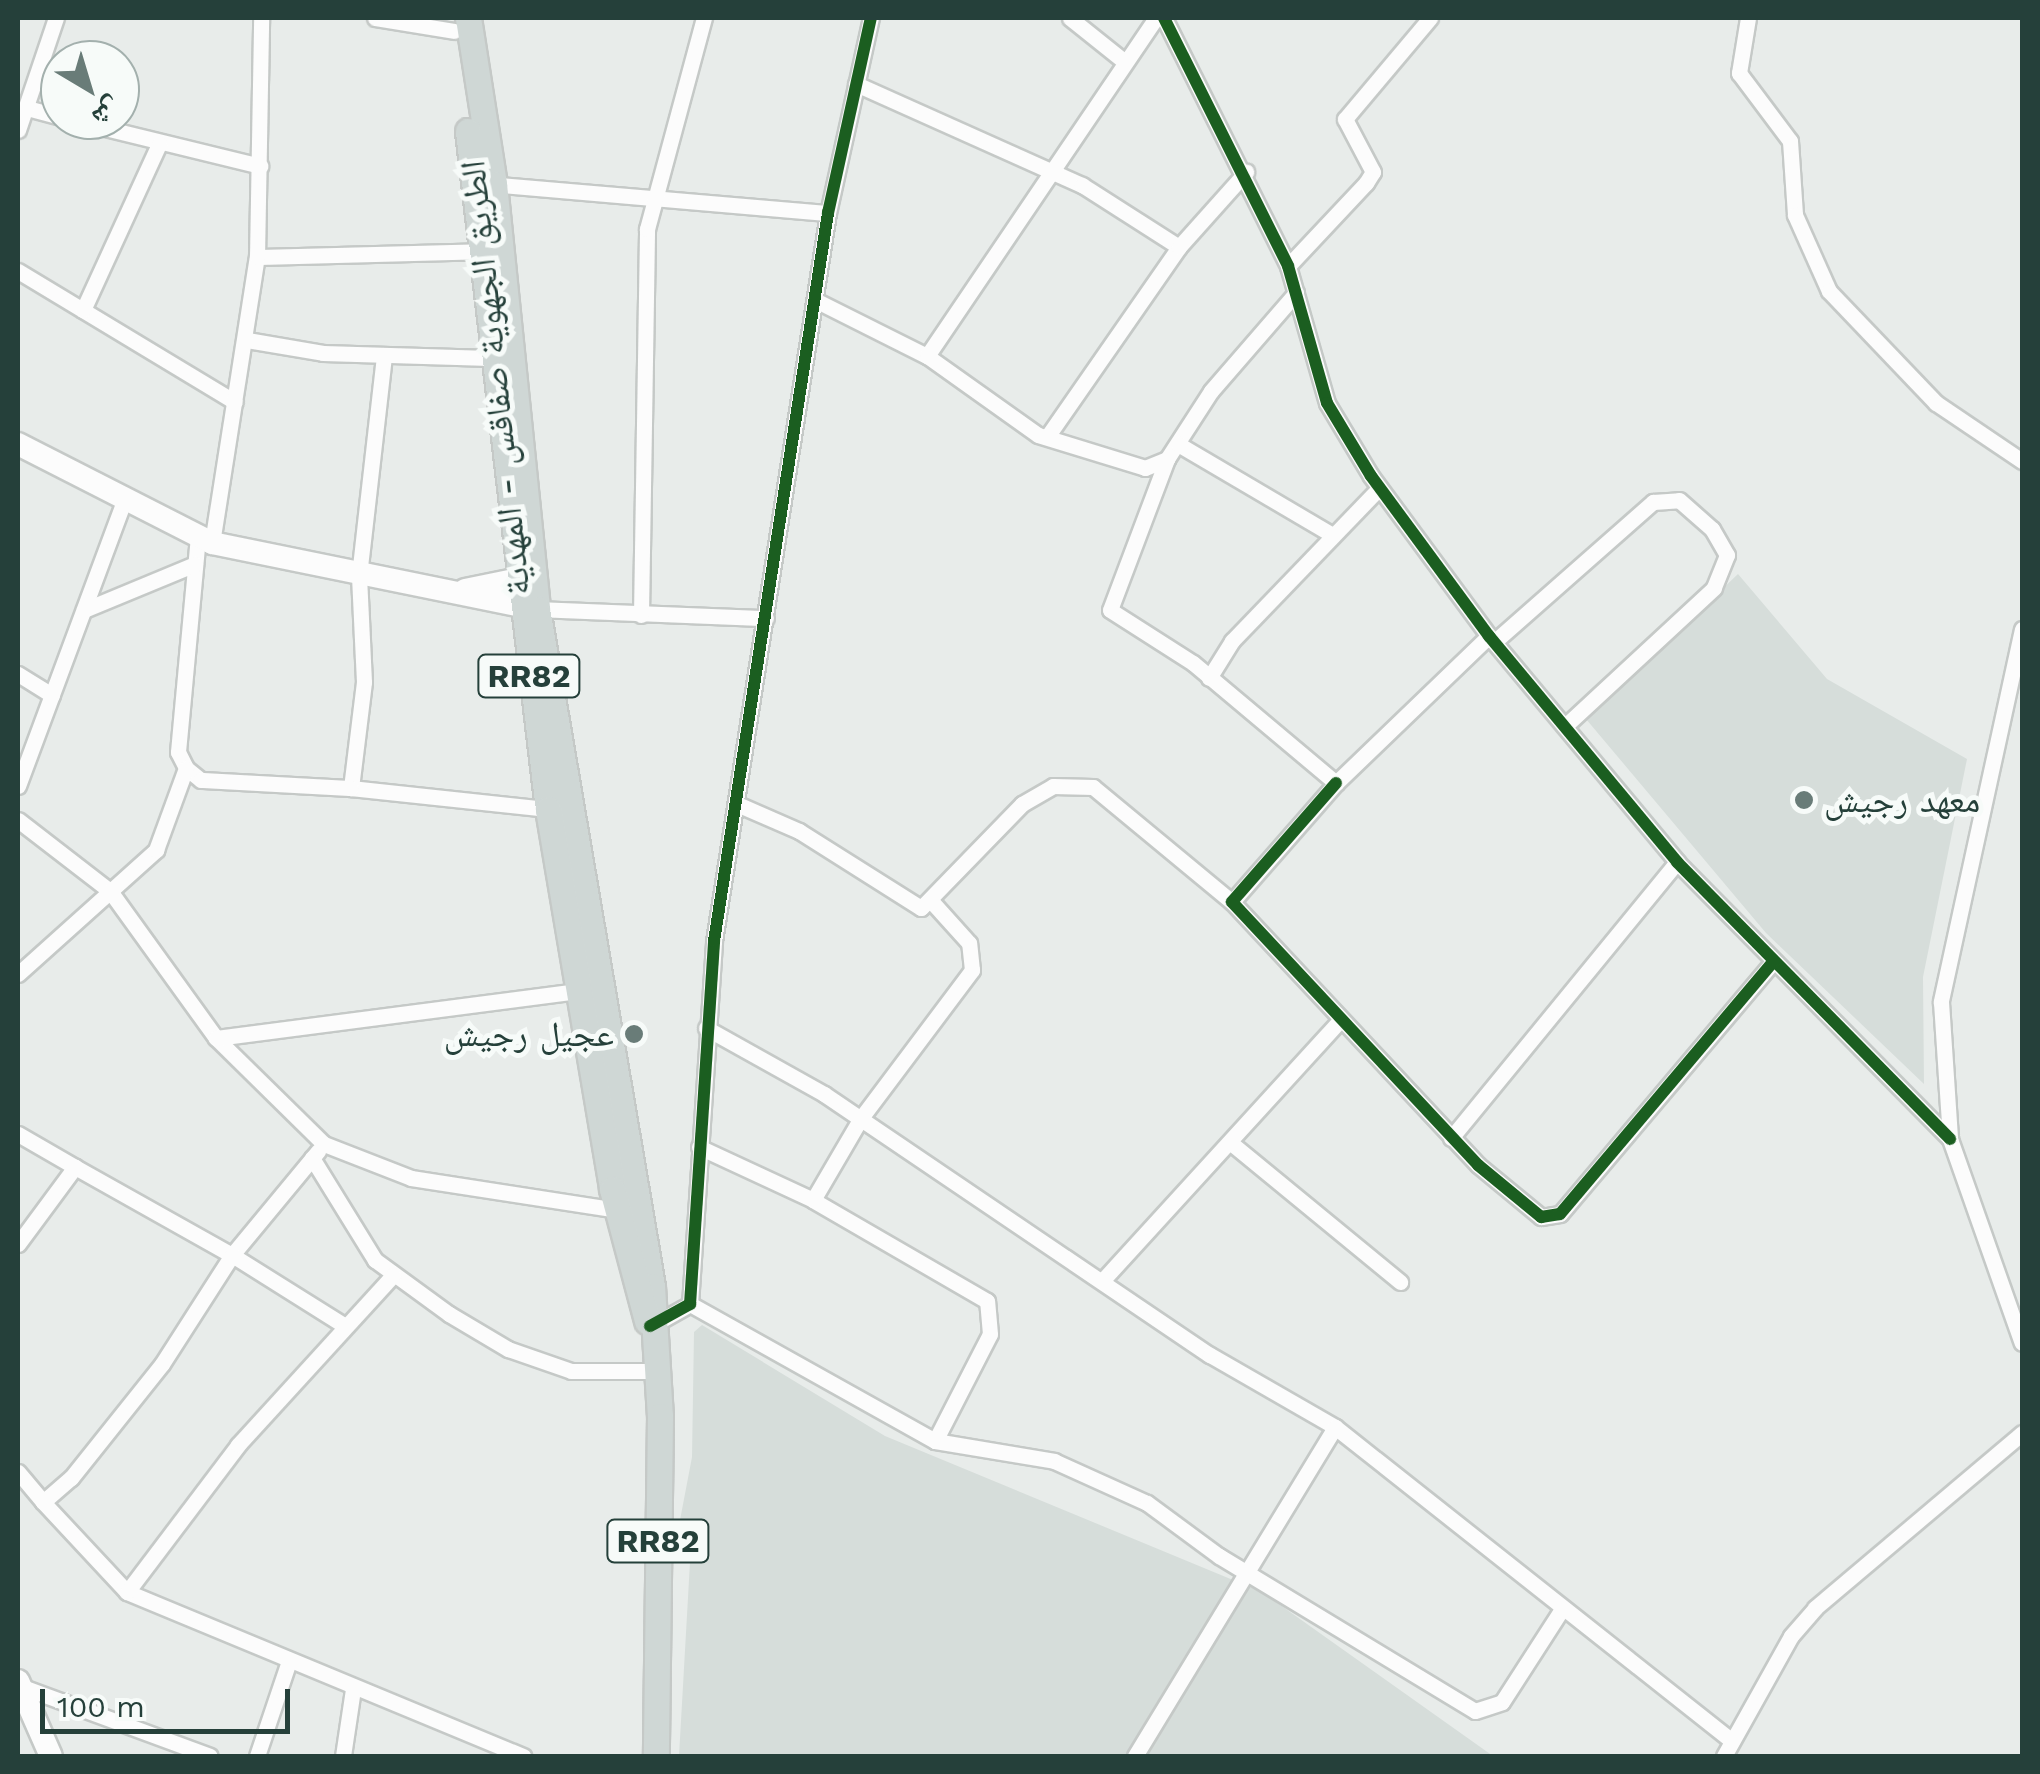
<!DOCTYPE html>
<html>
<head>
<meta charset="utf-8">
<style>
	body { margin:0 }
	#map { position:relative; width:2040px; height:1774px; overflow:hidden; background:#e8ecea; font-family:"Work Sans","Noto Naskh Arabic",sans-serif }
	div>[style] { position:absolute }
	.built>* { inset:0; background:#d6ddda }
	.roads { filter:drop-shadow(2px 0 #c5c9c7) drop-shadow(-2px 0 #c5c9c7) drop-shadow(0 2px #c5c9c7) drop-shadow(0 -2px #c5c9c7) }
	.street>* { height:15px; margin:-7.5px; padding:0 7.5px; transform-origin:7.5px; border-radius:7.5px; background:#fcfcfc }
	.secondary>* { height:22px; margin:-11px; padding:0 11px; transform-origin:11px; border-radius:11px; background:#fcfcfc }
	.primary>* { height:25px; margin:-12.5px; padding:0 12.5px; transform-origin:12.5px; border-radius:12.5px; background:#cfd7d5 }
	.cycleway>* { height:12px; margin:-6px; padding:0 6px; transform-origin:6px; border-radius:6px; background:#1b5e20 }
	.dots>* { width:28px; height:28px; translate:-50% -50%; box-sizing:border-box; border:5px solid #f7fbf9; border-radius:50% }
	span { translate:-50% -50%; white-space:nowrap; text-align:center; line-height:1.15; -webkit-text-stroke:10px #f7fbf9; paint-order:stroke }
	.shield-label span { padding:2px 8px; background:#f7fbf9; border:2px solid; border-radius:8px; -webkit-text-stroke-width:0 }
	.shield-label { font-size:32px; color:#25403a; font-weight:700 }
	.street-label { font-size:35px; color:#25403a }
	.poi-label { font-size:35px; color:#25403a }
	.left { translate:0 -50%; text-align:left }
	.right { translate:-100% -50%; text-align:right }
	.frame { position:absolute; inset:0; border:20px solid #25403a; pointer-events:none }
	.north { position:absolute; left:40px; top:40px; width:100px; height:100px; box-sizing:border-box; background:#f7fbf9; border:2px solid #a3b0ad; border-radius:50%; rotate:142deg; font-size:28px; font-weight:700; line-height:40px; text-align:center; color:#25403a }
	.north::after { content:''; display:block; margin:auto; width:35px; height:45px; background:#697c78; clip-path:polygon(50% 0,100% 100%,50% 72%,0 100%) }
	.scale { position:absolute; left:40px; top:1689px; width:250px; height:45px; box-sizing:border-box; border:5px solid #25403a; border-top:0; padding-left:12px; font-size:30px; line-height:35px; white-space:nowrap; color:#25403a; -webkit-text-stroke:8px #f7fbf9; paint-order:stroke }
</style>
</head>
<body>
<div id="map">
	<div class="built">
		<i style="clip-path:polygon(1738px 574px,1827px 679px,1967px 759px,1923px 977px,1924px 1084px,1766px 933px,1586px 719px)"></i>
		<i style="clip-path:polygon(702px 1325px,885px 1436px,1262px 1592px,1493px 1756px,679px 1756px,692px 1527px,680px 1520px,692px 1457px,694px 1332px)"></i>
	</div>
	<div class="roads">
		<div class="street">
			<i style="left:375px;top:18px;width:80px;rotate:9.3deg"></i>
			<i style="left:1070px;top:18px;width:70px;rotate:38.7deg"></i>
			<i style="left:1164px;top:18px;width:277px;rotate:63.4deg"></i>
			<i style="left:1288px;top:266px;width:142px;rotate:74.1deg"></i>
			<i style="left:1327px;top:403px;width:85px;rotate:58.9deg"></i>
			<i style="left:1371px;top:476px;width:199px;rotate:53.6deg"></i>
			<i style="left:1489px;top:636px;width:294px;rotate:50.2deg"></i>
			<i style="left:1677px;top:862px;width:389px;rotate:45.4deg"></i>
			<i style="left:1748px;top:18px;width:56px;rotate:99.3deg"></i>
			<i style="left:1739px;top:73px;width:85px;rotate:53.1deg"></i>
			<i style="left:1790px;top:141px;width:74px;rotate:86.1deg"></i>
			<i style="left:1795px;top:215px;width:83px;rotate:65.9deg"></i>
			<i style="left:1829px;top:291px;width:155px;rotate:46.3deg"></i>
			<i style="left:1936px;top:403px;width:104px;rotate:34deg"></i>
			<i style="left:856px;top:84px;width:248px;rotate:24.1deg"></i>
			<i style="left:1082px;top:185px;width:115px;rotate:32.6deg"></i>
			<i style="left:27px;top:108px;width:34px;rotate:15deg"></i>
			<i style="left:72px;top:120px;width:194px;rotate:13.7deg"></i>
			<i style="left:18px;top:130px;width:118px;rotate:-71.3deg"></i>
			<i style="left:489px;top:184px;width:340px;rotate:4.9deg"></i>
			<i style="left:257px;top:257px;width:226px;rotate:-1.5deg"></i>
			<i style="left:1288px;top:266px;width:114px;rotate:-46.8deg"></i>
			<i style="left:1366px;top:183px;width:13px;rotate:-58deg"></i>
			<i style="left:1373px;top:172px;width:60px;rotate:-117.8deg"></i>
			<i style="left:1345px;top:119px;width:132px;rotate:-49.9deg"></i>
			<i style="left:18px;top:271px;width:253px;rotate:31.1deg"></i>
			<i style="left:817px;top:301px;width:123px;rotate:26.6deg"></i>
			<i style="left:927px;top:356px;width:408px;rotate:-55.9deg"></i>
			<i style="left:83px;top:310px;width:183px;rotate:-65.4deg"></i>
			<i style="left:247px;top:340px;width:77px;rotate:9.7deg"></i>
			<i style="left:323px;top:353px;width:167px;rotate:1.7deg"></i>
			<i style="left:384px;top:356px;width:221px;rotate:96.5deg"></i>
			<i style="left:359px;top:576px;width:106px;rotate:87.3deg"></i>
			<i style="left:364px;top:682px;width:107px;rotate:97deg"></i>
			<i style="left:351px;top:788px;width:198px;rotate:6.1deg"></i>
			<i style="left:927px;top:356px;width:136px;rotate:35.4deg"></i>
			<i style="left:1038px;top:435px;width:112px;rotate:17.1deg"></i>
			<i style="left:1145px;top:468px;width:24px;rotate:-22deg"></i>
			<i style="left:1167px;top:459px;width:81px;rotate:-57.1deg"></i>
			<i style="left:1211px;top:391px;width:130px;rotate:-49.1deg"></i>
			<i style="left:1047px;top:437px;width:231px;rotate:-55.2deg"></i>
			<i style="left:1179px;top:247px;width:101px;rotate:-48.2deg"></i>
			<i style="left:1178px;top:444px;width:178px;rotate:30.5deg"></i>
			<i style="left:1167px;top:459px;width:161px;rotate:110.7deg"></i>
			<i style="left:1110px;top:610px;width:98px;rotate:32.6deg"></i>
			<i style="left:1193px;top:663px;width:187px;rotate:40deg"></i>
			<i style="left:1336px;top:783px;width:212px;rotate:-43.9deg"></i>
			<i style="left:198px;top:536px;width:217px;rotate:95.3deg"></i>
			<i style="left:178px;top:752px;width:18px;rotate:63deg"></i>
			<i style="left:186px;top:768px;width:19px;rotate:39deg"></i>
			<i style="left:201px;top:780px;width:150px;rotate:3.1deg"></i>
			<i style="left:212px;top:543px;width:290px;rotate:-81.1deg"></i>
			<i style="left:257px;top:257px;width:239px;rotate:-89deg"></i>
			<i style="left:537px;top:609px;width:229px;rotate:2.3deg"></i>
			<i style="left:84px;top:610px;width:120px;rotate:-22.5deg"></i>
			<i style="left:641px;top:615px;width:386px;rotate:-89.1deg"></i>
			<i style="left:647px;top:229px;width:219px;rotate:-74.9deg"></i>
			<i style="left:2022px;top:629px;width:382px;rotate:102.3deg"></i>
			<i style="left:1941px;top:1002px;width:137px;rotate:86.2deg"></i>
			<i style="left:1950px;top:1139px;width:216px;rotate:70.6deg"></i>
			<i style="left:1494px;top:642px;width:212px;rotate:-41.4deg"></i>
			<i style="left:1653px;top:502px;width:26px;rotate:-4deg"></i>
			<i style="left:1679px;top:500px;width:44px;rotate:41.3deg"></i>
			<i style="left:1712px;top:529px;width:30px;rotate:60deg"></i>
			<i style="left:1727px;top:555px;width:35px;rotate:112deg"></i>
			<i style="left:1714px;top:588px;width:203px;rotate:137.2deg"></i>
			<i style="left:18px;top:674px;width:40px;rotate:32deg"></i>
			<i style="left:1209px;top:678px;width:44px;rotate:-58.1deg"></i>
			<i style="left:1232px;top:641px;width:212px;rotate:-46.1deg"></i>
			<i style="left:1336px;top:783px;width:158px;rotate:131.2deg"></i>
			<i style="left:1232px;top:902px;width:360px;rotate:46.9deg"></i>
			<i style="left:1478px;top:1165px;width:82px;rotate:39.5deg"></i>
			<i style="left:1541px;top:1217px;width:19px;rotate:-9deg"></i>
			<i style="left:1560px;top:1214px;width:330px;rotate:-49.8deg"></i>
			<i style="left:18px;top:786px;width:302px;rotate:-69.6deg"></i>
			<i style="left:737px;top:804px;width:68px;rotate:23.5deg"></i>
			<i style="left:799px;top:831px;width:144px;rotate:32.3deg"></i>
			<i style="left:921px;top:908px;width:145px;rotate:-45.8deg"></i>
			<i style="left:1022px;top:804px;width:36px;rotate:-30deg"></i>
			<i style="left:1053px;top:786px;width:40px;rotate:1.4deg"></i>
			<i style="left:1093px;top:787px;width:180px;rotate:39.6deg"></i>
			<i style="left:18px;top:820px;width:116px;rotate:37.7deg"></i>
			<i style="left:110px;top:891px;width:181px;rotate:54.2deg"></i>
			<i style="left:216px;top:1038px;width:151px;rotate:44.5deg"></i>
			<i style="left:324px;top:1144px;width:93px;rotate:21.3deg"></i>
			<i style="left:411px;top:1178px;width:215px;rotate:8.8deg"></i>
			<i style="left:18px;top:974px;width:186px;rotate:-41.9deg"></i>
			<i style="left:156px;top:850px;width:87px;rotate:-69.9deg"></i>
			<i style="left:706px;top:1028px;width:135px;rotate:29.2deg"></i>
			<i style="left:824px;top:1094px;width:466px;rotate:34.1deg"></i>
			<i style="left:1210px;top:1355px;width:144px;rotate:29.9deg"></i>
			<i style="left:216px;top:1038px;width:371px;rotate:-7.4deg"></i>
			<i style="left:18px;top:1134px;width:66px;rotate:30.1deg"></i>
			<i style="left:1451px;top:1138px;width:357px;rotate:-50.7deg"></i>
			<i style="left:1231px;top:1143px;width:219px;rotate:39.4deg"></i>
			<i style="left:699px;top:1147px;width:126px;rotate:24.9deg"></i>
			<i style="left:813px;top:1200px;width:95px;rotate:-59.7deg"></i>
			<i style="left:861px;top:1118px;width:185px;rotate:-53.1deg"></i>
			<i style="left:972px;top:970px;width:27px;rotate:-96deg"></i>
			<i style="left:969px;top:943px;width:54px;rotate:-132deg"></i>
			<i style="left:312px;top:1158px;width:120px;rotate:58.3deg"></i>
			<i style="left:375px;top:1260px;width:92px;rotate:36.1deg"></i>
			<i style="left:449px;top:1314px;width:69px;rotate:30.7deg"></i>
			<i style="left:508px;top:1349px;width:67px;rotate:19.2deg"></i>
			<i style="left:571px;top:1371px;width:85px"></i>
			<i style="left:18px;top:1244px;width:96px;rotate:-53.5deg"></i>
			<i style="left:75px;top:1167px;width:180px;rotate:29.3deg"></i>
			<i style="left:232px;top:1255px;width:135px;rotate:-50.4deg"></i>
			<i style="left:1102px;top:1281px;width:352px;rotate:-47.6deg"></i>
			<i style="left:690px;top:1304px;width:281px;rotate:29.2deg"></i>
			<i style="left:935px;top:1441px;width:120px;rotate:-62.8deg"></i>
			<i style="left:990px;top:1334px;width:33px;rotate:-95deg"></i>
			<i style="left:987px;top:1301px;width:201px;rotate:-149.9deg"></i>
			<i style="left:651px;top:1326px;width:45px;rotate:-29.4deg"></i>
			<i style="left:690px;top:1304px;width:364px;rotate:-86.2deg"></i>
			<i style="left:714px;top:941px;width:737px;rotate:-81.1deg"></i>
			<i style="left:828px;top:213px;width:200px;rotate:-77.6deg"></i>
			<i style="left:935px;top:1441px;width:121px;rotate:9.5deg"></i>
			<i style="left:1054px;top:1461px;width:102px;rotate:24.3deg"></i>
			<i style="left:1147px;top:1503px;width:89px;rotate:36.4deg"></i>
			<i style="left:1219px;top:1556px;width:299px;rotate:31.2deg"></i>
			<i style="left:1475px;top:1711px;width:28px;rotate:-18deg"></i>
			<i style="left:1502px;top:1702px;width:111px;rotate:-57.2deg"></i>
			<i style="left:18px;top:1472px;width:39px;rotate:50deg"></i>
			<i style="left:43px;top:1502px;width:37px;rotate:-41deg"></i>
			<i style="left:71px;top:1478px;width:146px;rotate:-51.4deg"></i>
			<i style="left:162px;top:1364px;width:130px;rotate:-57.3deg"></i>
			<i style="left:232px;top:1255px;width:130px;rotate:32.1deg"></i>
			<i style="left:43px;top:1502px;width:123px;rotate:47deg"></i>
			<i style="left:127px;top:1592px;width:429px;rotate:22.5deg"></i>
			<i style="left:127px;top:1592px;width:184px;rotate:-52.9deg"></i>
			<i style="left:238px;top:1445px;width:230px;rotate:-47.6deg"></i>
			<i style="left:20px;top:1686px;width:202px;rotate:20.2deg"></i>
			<i style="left:257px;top:1756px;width:97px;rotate:-71.4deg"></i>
			<i style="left:343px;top:1756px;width:68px;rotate:-81.5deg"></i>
			<i style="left:1135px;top:1756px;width:385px;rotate:-58.7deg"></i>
			<i style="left:1335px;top:1427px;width:506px;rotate:38.34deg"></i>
			<i style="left:1724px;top:1756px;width:137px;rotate:-60.8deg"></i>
			<i style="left:1791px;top:1636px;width:37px;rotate:-49deg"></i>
			<i style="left:1815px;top:1608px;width:271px;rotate:-40.2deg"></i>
		</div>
		<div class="secondary">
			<i style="left:18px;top:444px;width:218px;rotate:27deg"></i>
			<i style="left:212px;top:543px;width:332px;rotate:11.5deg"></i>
			<i style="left:465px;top:590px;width:70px;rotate:-11.5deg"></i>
			<i style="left:18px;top:1681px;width:82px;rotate:66.3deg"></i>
		</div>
		<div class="primary">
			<i style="left:468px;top:18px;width:168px;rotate:81.1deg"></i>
			<i style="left:494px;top:184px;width:427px;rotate:84.2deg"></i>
			<i style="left:537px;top:609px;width:687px;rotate:80.36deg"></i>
			<i style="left:652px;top:1286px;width:130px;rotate:86.5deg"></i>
			<i style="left:660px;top:1416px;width:340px;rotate:90.7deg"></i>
			<i style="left:468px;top:131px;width:683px;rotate:83.27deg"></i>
			<i style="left:548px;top:809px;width:385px;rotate:80.4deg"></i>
			<i style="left:612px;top:1189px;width:137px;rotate:75.1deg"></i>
		</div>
	</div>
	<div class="cycleway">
		<i style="left:1164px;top:18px;width:277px;rotate:63.4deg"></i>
		<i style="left:1288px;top:266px;width:142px;rotate:74.1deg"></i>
		<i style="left:1327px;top:403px;width:85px;rotate:58.9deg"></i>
		<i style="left:1371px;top:476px;width:199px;rotate:53.6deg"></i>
		<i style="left:1489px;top:636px;width:294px;rotate:50.2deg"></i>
		<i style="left:1677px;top:862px;width:389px;rotate:45.4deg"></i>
		<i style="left:1336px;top:783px;width:158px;rotate:131.2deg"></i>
		<i style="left:1232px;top:902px;width:360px;rotate:46.9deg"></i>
		<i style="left:1478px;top:1165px;width:82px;rotate:39.5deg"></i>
		<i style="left:1541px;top:1217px;width:19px;rotate:-9deg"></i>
		<i style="left:1560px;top:1214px;width:330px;rotate:-49.8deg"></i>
		<i style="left:650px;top:1326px;width:46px;rotate:-28.8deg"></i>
		<i style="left:690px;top:1304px;width:364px;rotate:-86.2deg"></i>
		<i style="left:714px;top:941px;width:737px;rotate:-81.1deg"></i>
		<i style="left:828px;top:213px;width:200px;rotate:-77.6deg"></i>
	</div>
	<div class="dots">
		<i style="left:1804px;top:800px;background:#697c78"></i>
		<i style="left:634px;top:1034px;background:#697c78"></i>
	</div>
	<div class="shield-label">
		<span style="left:529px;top:676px">RR82</span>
		<span style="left:658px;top:1541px">RR82</span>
	</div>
	<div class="street-label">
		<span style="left:495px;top:378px;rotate:-96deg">الطريق الجهوية صفاقس - المهدية</span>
	</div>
	<div class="poi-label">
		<span class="left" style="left:1824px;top:800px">معهد رجيش</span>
		<span class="right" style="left:614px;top:1034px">عجيل رجيش</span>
	</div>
	<div class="frame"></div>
	<div class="north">ش</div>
	<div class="scale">100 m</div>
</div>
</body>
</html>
